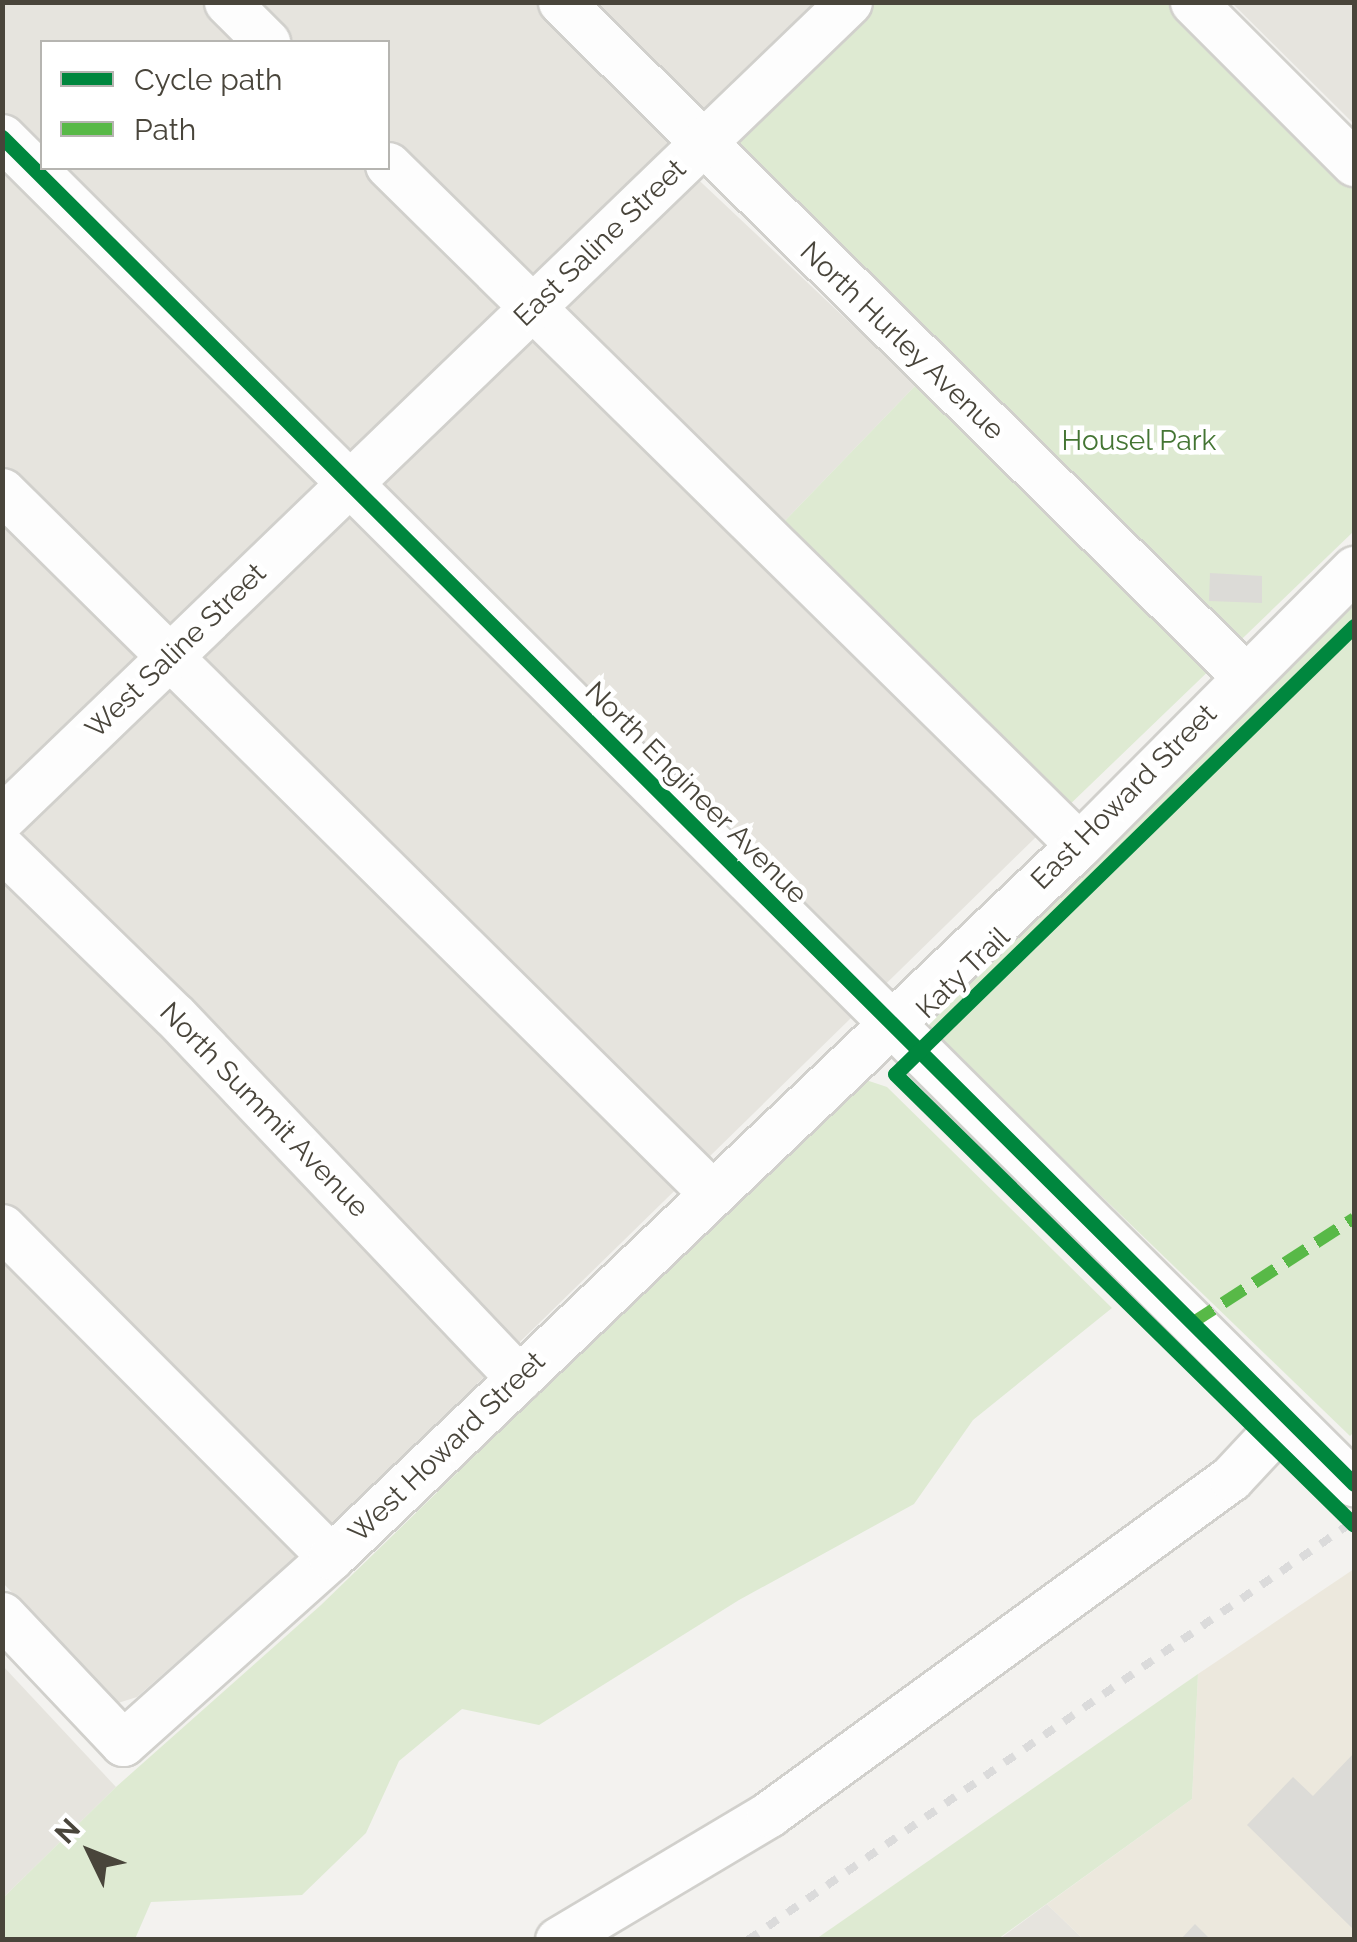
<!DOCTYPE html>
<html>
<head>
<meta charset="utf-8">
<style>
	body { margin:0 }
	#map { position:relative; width:1357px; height:1942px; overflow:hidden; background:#f3f2ef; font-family:Raleway,sans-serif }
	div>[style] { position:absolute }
	.residential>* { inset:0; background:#e6e4de }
	.commercial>* { inset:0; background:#ece8dd }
	.green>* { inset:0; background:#deead2 }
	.building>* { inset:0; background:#dcdbd7 }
	.roads { filter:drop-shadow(2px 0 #d1d0cc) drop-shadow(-2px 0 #d1d0cc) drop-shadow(0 2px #d1d0cc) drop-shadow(0 -2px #d1d0cc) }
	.minor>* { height:45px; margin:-22.5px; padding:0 22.5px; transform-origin:22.5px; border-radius:22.5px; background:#fdfdfd }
	.rail>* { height:8px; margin-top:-4px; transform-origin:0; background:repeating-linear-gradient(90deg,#dbdbdb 0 12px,transparent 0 24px) }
	.quiet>* { height:12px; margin-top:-6px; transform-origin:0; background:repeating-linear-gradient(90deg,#58b947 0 25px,transparent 0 37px) }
	.cycleway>* { height:15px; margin:-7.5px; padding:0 7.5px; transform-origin:7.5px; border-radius:7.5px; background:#00873e }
	span { translate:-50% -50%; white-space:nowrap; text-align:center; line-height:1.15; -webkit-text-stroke:9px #fff; paint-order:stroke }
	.street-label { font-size:28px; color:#49453b }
	.park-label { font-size:28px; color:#447533 }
	.frame { position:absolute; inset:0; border:5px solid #49453b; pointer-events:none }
	.legend { position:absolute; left:40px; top:40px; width:350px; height:130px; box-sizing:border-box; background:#fff; border:2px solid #b6b5b1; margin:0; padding:12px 18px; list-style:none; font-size:30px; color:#49453b }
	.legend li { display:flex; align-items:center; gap:20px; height:50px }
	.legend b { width:50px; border:2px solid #b6b5b1 }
	.north { position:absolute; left:40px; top:1802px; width:100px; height:100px; -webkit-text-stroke:8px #fff; paint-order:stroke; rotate:313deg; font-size:28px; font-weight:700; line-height:40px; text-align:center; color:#49453b }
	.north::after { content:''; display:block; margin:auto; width:35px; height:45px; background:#49453b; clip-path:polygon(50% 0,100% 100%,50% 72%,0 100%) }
</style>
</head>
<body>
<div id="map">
	<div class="residential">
		<i style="clip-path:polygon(evenodd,3px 3px,824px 3px,669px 152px,916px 385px,751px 556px,1036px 837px,341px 1517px,137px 1697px,118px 1703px,3px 1583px,3px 3px,42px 42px,388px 42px,388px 168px,42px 168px,42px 42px)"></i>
		<i style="clip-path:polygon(1232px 3px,1354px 3px,1354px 124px)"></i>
		<i style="clip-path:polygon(3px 1666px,116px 1787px,3px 1898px)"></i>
		<i style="clip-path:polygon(1047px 1904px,1083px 1939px,998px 1940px)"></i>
	</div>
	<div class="commercial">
		<i style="clip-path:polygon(1354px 1569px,1354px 1939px,1083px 1939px,1047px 1904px,1192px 1799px,1198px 1674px)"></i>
	</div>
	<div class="green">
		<i style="clip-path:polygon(875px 3px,1168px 3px,1354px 190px,1354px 531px,1036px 837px,751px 556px,942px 358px,732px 141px)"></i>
		<i style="clip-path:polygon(1354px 602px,1354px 1432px,1350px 1436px,923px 1024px)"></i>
		<i style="clip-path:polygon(863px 1079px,887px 1087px,1112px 1308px,973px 1420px,914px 1504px,739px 1600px,539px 1725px,462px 1709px,399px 1761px,366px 1833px,302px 1895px,151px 1902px,135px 1939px,3px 1940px,3px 1898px,116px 1787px,321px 1605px)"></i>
		<i style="clip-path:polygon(1198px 1674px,1192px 1799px,998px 1939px,816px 1939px)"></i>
	</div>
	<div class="building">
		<i style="clip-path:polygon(1210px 573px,1262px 576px,1262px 603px,1209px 601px)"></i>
		<i style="clip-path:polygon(1354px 1753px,1354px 1930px,1247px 1825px,1293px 1777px,1313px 1796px)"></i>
		<i style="clip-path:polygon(1195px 1924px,1211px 1940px,1180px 1940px)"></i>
	</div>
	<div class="roads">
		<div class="minor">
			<i style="left:227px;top:2px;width:57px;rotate:45deg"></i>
			<i style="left:561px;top:2px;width:960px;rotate:44.58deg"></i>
			<i style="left:1193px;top:2px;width:228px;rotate:45deg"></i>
			<i style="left:2px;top:137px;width:1908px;rotate:44.89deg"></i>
			<i style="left:388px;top:165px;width:969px;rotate:44.54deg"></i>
			<i style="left:2px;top:491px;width:998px;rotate:44.68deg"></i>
			<i style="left:2px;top:818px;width:1176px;rotate:-43.93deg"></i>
			<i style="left:2px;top:848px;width:240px;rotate:44.2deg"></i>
			<i style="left:174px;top:1015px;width:501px;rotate:46.46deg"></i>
			<i style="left:2px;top:1227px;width:466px;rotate:45.1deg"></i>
			<i style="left:2px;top:1615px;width:176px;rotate:46.6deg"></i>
			<i style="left:123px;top:1743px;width:279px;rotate:-41.8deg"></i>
			<i style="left:331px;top:1557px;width:1033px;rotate:-43.59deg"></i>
			<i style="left:1079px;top:845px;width:390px;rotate:-45.1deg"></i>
			<i style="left:558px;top:1940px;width:246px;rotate:-30.8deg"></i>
			<i style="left:769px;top:1814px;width:571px;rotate:-36.03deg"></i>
			<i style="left:1231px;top:1478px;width:82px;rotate:-47deg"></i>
		</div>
	</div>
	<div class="rail">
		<i style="left:748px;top:1940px;width:737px;rotate:-34.66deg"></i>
	</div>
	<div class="quiet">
		<i style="left:1192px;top:1323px;width:193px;rotate:-32.9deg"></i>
	</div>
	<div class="cycleway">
		<i style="left:2px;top:137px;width:1908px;rotate:44.89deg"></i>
		<i style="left:1354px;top:626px;width:641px;rotate:135.69deg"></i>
		<i style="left:895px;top:1074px;width:643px;rotate:44.5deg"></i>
	</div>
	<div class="street-label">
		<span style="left:600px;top:243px;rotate:-44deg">East Saline Street</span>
		<span style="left:902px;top:341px;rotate:44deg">North Hurley Avenue</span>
		<span style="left:176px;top:651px;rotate:-44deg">West Saline Street</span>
		<span style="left:696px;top:793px;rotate:45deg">North Engineer Avenue</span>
		<span style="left:1124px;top:797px;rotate:-45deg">East Howard Street</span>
		<span style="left:963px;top:973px;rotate:-44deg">Katy Trail</span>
		<span style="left:264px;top:1110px;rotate:46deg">North Summit Avenue</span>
		<span style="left:447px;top:1447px;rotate:-44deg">West Howard Street</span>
	</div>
	<div class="park-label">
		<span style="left:1139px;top:441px">Housel Park</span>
	</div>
	<div class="frame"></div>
	<ul class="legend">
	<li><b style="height:12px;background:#00873e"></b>Cycle path</li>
	<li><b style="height:12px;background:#58b947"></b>Path</li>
	</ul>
	<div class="north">N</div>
</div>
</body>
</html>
